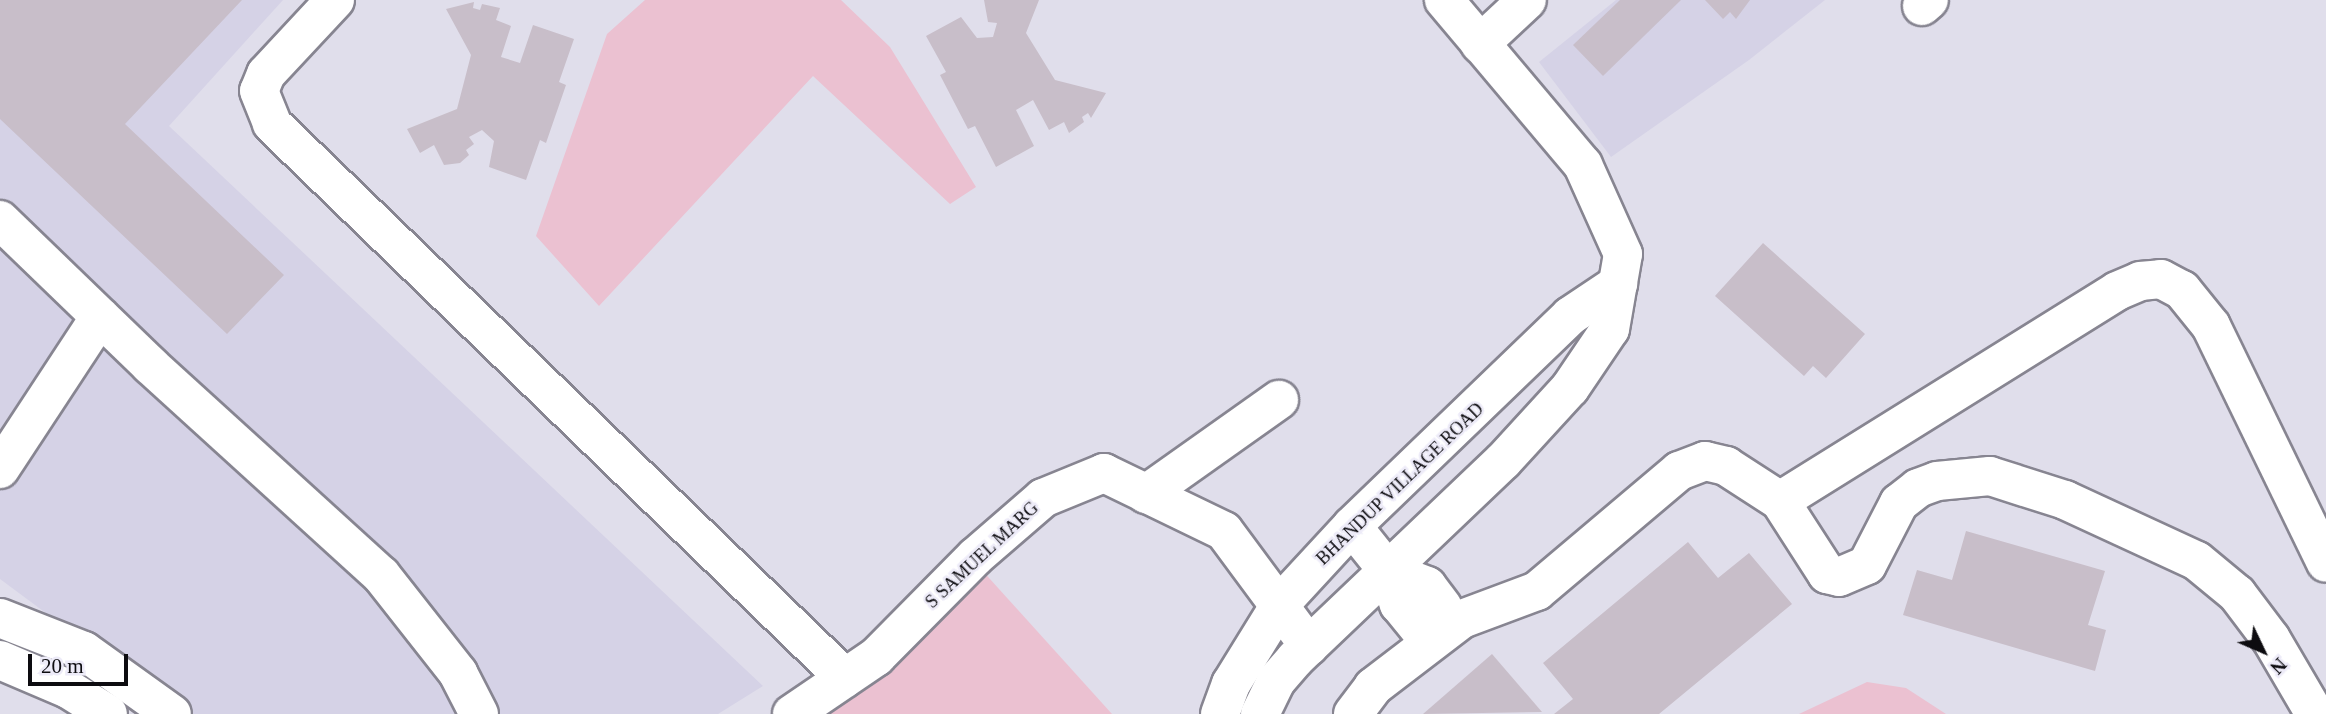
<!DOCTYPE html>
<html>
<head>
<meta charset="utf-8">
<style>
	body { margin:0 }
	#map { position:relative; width:2326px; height:714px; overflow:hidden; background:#e0deeb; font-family:Georgia,serif }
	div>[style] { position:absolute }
	.built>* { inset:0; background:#d5d2e6 }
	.green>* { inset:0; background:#ebc1d1 }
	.building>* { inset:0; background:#c8bec9 }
	.roads { filter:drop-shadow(2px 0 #878591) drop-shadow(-2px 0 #878591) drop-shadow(0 2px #878591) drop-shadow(0 -2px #878591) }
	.minor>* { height:38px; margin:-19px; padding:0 19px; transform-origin:19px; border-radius:19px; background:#fff }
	span { translate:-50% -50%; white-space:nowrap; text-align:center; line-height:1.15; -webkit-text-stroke:5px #edebf8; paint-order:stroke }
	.street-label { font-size:18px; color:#0d0c10 }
	.north { position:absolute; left:2228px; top:616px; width:70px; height:70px; -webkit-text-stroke:5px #edebf8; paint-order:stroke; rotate:134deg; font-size:19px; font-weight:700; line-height:28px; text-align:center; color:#0d0c10 }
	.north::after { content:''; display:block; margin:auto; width:24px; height:32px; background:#0d0c10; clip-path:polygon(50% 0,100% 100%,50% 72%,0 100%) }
	.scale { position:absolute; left:28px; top:654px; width:100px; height:32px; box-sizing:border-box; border:4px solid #0d0c10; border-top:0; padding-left:9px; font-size:21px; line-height:24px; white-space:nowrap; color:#0d0c10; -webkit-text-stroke:5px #edebf8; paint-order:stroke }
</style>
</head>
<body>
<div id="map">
	<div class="built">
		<i style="clip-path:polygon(0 0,283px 0,169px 126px,763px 686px,718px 714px,182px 714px,0 579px)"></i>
		<i style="clip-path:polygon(1616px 0,1825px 0,1749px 60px,1611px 157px,1539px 62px)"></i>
	</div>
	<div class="green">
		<i style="clip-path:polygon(645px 0,841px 0,890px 47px,976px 187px,950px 204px,813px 76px,599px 306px,536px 236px,607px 34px)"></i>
		<i style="clip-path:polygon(980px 568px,1112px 714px,813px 714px)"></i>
		<i style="clip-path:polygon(1867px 682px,1906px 688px,1946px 714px,1799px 714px)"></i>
	</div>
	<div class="building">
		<i style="clip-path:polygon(0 0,242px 0,125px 124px,284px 275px,227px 334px,0 119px)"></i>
		<i style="clip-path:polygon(984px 0,1039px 0,1026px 33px,1055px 80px,1106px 93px,1091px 118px,1088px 113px,1082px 117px,1084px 122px,1069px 133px,1064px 122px,1049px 130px,1033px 100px,1016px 110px,1034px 146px,996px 167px,975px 126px,968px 129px,940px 75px,946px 72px,926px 36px,961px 17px,977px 38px,993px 37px,997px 23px,988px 22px)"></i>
		<i style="clip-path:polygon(1620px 0,1681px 0,1603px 76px,1573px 45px)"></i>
		<i style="clip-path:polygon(1705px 0,1750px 0,1736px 19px,1730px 12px,1723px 19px)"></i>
		<i style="clip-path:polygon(474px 2px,473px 8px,480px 10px,482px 4px,500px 8px,496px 20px,511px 26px,501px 57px,520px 63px,533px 25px,574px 39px,559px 82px,566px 85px,546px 143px,540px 140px,526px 180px,489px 167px,494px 141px,482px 130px,469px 137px,474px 144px,466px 150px,469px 155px,460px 163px,444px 165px,434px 145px,420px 153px,407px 129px,457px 109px,471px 55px,446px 9px)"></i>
		<i style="clip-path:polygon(1763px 243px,1865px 334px,1826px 378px,1813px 366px,1804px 376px,1715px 296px)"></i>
		<i style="clip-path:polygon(1966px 531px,2105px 571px,2088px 625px,2106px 630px,2095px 671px,1903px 615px,1917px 570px,1952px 580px)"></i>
		<i style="clip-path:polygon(1688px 542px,1718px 578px,1749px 553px,1792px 604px,1659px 714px,1554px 714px,1573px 699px,1543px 663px)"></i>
		<i style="clip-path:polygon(1492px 654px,1542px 712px,1423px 714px)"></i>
	</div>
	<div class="roads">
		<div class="minor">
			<i style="left:335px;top:0;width:101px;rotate:133deg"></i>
			<i style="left:266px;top:74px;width:18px;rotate:112deg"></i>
			<i style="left:259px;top:91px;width:35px;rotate:68deg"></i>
			<i style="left:272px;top:124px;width:797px;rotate:44.03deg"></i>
			<i style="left:1922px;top:6px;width:9px;rotate:-41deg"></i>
			<i style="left:1480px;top:44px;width:64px;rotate:-43.1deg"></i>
			<i style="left:0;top:220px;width:209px;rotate:44deg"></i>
			<i style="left:150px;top:365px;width:312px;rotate:42.3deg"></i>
			<i style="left:381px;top:575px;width:125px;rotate:51.8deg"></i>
			<i style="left:458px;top:673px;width:46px;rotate:62.9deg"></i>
			<i style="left:0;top:469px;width:182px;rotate:-56.7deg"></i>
			<i style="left:1146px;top:494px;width:163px;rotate:-35.3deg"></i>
			<i style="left:1780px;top:501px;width:397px;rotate:-31.9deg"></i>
			<i style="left:2117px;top:291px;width:25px;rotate:-23deg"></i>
			<i style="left:2140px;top:281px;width:21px;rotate:-5deg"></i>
			<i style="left:2161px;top:279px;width:24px;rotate:28deg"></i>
			<i style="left:2182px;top:290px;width:46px;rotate:51.1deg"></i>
			<i style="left:2211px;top:326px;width:263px;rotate:64.1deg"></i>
			<i style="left:1352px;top:526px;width:58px;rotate:51.3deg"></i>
			<i style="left:1388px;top:571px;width:35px;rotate:72deg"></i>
			<i style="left:1399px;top:604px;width:32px;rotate:51deg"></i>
			<i style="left:1388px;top:571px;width:42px;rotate:21deg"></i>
			<i style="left:1427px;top:586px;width:26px;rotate:53deg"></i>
			<i style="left:0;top:618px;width:90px;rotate:21.4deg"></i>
			<i style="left:84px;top:651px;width:108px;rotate:35.6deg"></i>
			<i style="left:0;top:660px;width:74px;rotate:23.1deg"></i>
			<i style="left:68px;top:689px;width:47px;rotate:32deg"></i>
			<i style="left:792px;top:714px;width:102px;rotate:-34.2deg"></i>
			<i style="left:876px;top:657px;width:141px;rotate:-45.3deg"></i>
			<i style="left:975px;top:557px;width:90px;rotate:-40.9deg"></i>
			<i style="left:1043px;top:498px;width:66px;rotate:-22.3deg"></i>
			<i style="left:1104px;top:473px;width:133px;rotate:25.8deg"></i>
			<i style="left:1224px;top:531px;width:143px;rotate:53.5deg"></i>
			<i style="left:1220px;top:714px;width:32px;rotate:-70deg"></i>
			<i style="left:1231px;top:684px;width:95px;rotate:-58.3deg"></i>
			<i style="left:1281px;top:603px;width:105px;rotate:-47.3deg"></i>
			<i style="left:1352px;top:526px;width:303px;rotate:-43.9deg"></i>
			<i style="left:1570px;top:316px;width:58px;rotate:-33.7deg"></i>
			<i style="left:1260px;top:714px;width:37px;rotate:-64deg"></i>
			<i style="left:1276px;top:681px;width:29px;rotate:-49deg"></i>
			<i style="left:1295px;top:659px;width:287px;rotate:-43.6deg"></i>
			<i style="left:1503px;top:461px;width:99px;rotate:-47.5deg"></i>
			<i style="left:1570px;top:388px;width:71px;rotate:-55.9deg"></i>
			<i style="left:1610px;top:329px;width:76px;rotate:-80.2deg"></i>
			<i style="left:1623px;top:254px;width:98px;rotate:-114.2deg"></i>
			<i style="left:1583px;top:165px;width:216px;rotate:-130.1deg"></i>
			<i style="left:1353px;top:714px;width:34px;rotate:-53deg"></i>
			<i style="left:1373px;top:687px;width:112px;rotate:-37.4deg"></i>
			<i style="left:1462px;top:619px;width:80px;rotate:-20.5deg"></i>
			<i style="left:1537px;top:591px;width:186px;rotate:-40.2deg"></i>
			<i style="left:1679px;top:471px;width:28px;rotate:-21deg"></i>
			<i style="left:1705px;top:461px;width:22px;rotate:13deg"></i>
			<i style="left:1726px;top:466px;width:64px;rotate:32.9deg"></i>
			<i style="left:1780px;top:501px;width:87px;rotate:57.2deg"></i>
			<i style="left:1827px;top:574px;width:12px;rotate:14deg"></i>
			<i style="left:1839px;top:577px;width:30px;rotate:-23deg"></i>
			<i style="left:1867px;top:565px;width:70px;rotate:-62.7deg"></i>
			<i style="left:1899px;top:503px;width:24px;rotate:-38deg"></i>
			<i style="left:1918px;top:488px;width:20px;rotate:-20deg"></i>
			<i style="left:1937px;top:481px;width:53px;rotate:-5.4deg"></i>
			<i style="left:1990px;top:476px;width:79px;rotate:17.7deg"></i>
			<i style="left:2065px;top:500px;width:145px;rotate:24.8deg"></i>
			<i style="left:2197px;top:561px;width:52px;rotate:39.5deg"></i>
			<i style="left:2237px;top:594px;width:56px;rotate:52.9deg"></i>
			<i style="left:2271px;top:639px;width:87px;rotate:59.6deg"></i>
		</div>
	</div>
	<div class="street-label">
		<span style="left:1400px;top:484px;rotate:-44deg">BHANDUP VILLAGE ROAD</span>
		<span style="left:982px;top:555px;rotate:-43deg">S SAMUEL MARG</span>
	</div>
	<div class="north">N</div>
	<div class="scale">20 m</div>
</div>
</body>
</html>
